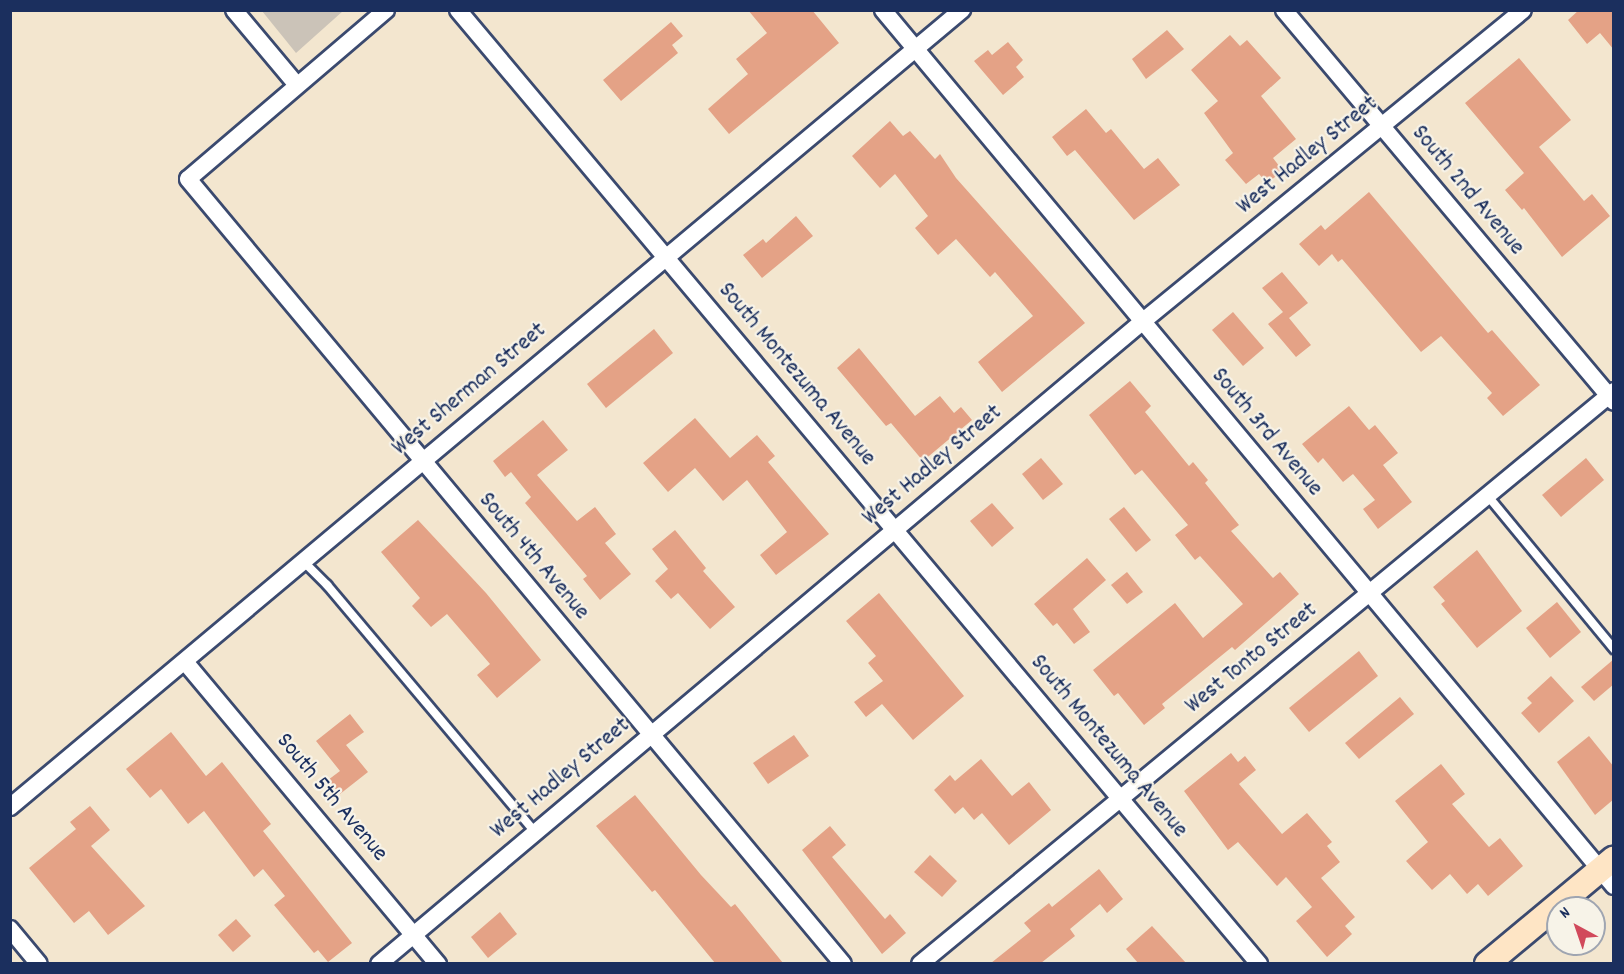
<!DOCTYPE html>
<html>
<head>
<meta charset="utf-8">
<style>
	body { margin:0 }
	#map { position:relative; width:1624px; height:974px; overflow:hidden; background:#f3e6cf; font-family:Dekko,sans-serif }
	div>[style] { position:absolute }
	.industrial>* { inset:0; background:#cbc3b8 }
	.building>* { inset:0; background:#e4a286 }
	.roads { filter:drop-shadow(2px 0 #3b4a6f) drop-shadow(-2px 0 #3b4a6f) drop-shadow(0 2px #3b4a6f) drop-shadow(0 -2px #3b4a6f) }
	.lane>* { height:8px; margin:-4px; padding:0 4px; transform-origin:4px; border-radius:4px; background:#fff }
	.street>* { height:16px; margin:-8px; padding:0 8px; transform-origin:8px; border-radius:8px; background:#fff }
	.secondary>* { height:24px; margin:-12px; padding:0 12px; transform-origin:12px; border-radius:12px; background:#fee5c5 }
	span { translate:-50% -50%; white-space:nowrap; text-align:center; line-height:1.15; -webkit-text-stroke:4.5px #f7f3e8; paint-order:stroke }
	.street-label { font-size:24px; color:#1b2f5e }
	.frame { position:absolute; inset:0; border:12px solid #1b2f5e; pointer-events:none }
	.north { position:absolute; left:1546px; top:896px; width:60px; height:60px; box-sizing:border-box; background:#f7f3e8; border:2px solid #9fa5b1; border-radius:50%; rotate:320deg; font-size:16px; font-weight:700; line-height:24px; text-align:center; color:#1b2f5e }
	.north::after { content:''; display:block; margin:auto; width:21px; height:27px; background:#d1495b; clip-path:polygon(50% 0,100% 100%,50% 72%,0 100%) }
</style>
</head>
<body>
<div id="map">
	<div class="industrial">
		<i style="clip-path:polygon(262px 11px,343px 11px,296px 53px)"></i>
	</div>
	<div class="building">
		<i style="clip-path:polygon(748px 10px,812px 10px,839px 43px,729px 134px,708px 109px,748px 74px,736px 59px,767px 33px)"></i>
		<i style="clip-path:polygon(1579px 10px,1614px 10px,1614px 50px,1600px 33px,1587px 44px,1568px 20px)"></i>
		<i style="clip-path:polygon(671px 22px,683px 36px,672px 45px,678px 53px,621px 101px,603px 80px)"></i>
		<i style="clip-path:polygon(1167px 30px,1184px 49px,1146px 79px,1132px 59px)"></i>
		<i style="clip-path:polygon(1230px 35px,1240px 46px,1247px 40px,1281px 78px,1261px 96px,1296px 139px,1273px 158px,1283px 171px,1267px 183px,1259px 174px,1246px 184px,1225px 160px,1233px 153px,1204px 113px,1218px 101px,1191px 70px)"></i>
		<i style="clip-path:polygon(1008px 42px,1023px 60px,1016px 67px,1024px 77px,1003px 95px,974px 61px,988px 50px,992px 55px)"></i>
		<i style="clip-path:polygon(1519px 58px,1571px 120px,1539px 147px,1584px 201px,1592px 194px,1610px 216px,1562px 257px,1524px 208px,1522px 210px,1505px 190px,1524px 173px,1465px 103px)"></i>
		<i style="clip-path:polygon(1086px 109px,1106px 133px,1111px 129px,1144px 169px,1158px 158px,1180px 185px,1134px 220px,1075px 150px,1067px 156px,1052px 137px)"></i>
		<i style="clip-path:polygon(890px 121px,903px 136px,910px 131px,935px 159px,940px 154px,956px 178px,1085px 323px,1002px 392px,978px 362px,1033px 316px,995px 272px,990px 277px,956px 239px,938px 255px,915px 228px,928px 216px,895px 174px,880px 188px,852px 156px)"></i>
		<i style="clip-path:polygon(1369px 192px,1488px 333px,1492px 330px,1540px 385px,1503px 416px,1487px 398px,1492px 393px,1441px 336px,1421px 352px,1342px 259px,1338px 262px,1332px 254px,1319px 266px,1299px 244px,1321px 225px,1325px 230px)"></i>
		<i style="clip-path:polygon(796px 216px,813px 236px,762px 278px,743px 255px,763px 239px,766px 243px)"></i>
		<i style="clip-path:polygon(1282px 272px,1308px 303px,1289px 318px,1311px 345px,1296px 357px,1268px 324px,1283px 312px,1262px 288px)"></i>
		<i style="clip-path:polygon(1233px 312px,1264px 348px,1243px 366px,1212px 330px)"></i>
		<i style="clip-path:polygon(654px 329px,673px 353px,606px 408px,587px 384px)"></i>
		<i style="clip-path:polygon(859px 348px,915px 416px,940px 396px,954px 413px,961px 407px,972px 420px,923px 461px,891px 423px,886px 426px,837px 368px)"></i>
		<i style="clip-path:polygon(1130px 381px,1151px 406px,1145px 412px,1189px 466px,1193px 462px,1208px 480px,1205px 483px,1239px 525px,1231px 531px,1273px 578px,1280px 572px,1299px 594px,1235px 650px,1232px 647px,1162px 704px,1165px 708px,1144px 725px,1118px 693px,1114px 696px,1093px 670px,1175px 603px,1203px 638px,1243px 604px,1200px 556px,1195px 560px,1175px 535px,1188px 525px,1142px 470px,1135px 475px,1089px 415px)"></i>
		<i style="clip-path:polygon(1349px 406px,1369px 430px,1375px 425px,1398px 453px,1383px 465px,1412px 502px,1378px 529px,1363px 509px,1375px 500px,1353px 474px,1343px 482px,1323px 458px,1318px 463px,1302px 444px)"></i>
		<i style="clip-path:polygon(695px 418px,730px 458px,757px 435px,775px 456px,768px 462px,829px 534px,776px 575px,760px 555px,787px 532px,747px 480px,723px 501px,695px 468px,668px 492px,643px 463px)"></i>
		<i style="clip-path:polygon(543px 420px,568px 450px,537px 475px,577px 521px,595px 507px,616px 534px,605px 543px,631px 574px,600px 600px,583px 579px,587px 576px,525px 503px,531px 497px,511px 472px,505px 477px,493px 461px)"></i>
		<i style="clip-path:polygon(1041px 458px,1063px 484px,1043px 500px,1022px 474px)"></i>
		<i style="clip-path:polygon(1586px 458px,1604px 480px,1561px 517px,1542px 495px)"></i>
		<i style="clip-path:polygon(992px 503px,1014px 528px,992px 547px,970px 521px)"></i>
		<i style="clip-path:polygon(1124px 507px,1151px 540px,1136px 552px,1109px 519px)"></i>
		<i style="clip-path:polygon(418px 520px,486px 593px,541px 660px,497px 698px,477px 675px,490px 664px,447px 614px,431px 627px,412px 606px,420px 598px,381px 552px)"></i>
		<i style="clip-path:polygon(675px 530px,706px 568px,703px 571px,735px 607px,710px 629px,678px 593px,671px 599px,655px 581px,668px 569px,652px 549px)"></i>
		<i style="clip-path:polygon(1477px 550px,1522px 611px,1477px 648px,1441px 604px,1445px 601px,1433px 587px)"></i>
		<i style="clip-path:polygon(1087px 558px,1106px 580px,1073px 609px,1090px 632px,1074px 644px,1057px 623px,1053px 626px,1034px 604px)"></i>
		<i style="clip-path:polygon(1127px 572px,1143px 592px,1127px 604px,1111px 585px)"></i>
		<i style="clip-path:polygon(879px 593px,964px 696px,913px 740px,882px 704px,866px 717px,854px 702px,883px 681px,868px 663px,876px 656px,846px 621px)"></i>
		<i style="clip-path:polygon(1557px 602px,1581px 632px,1550px 658px,1526px 628px)"></i>
		<i style="clip-path:polygon(1359px 651px,1378px 676px,1309px 732px,1289px 708px)"></i>
		<i style="clip-path:polygon(1614px 659px,1614px 684px,1594px 701px,1581px 687px)"></i>
		<i style="clip-path:polygon(1551px 676px,1574px 701px,1539px 733px,1521px 713px,1532px 703px,1527px 698px)"></i>
		<i style="clip-path:polygon(1400px 697px,1414px 714px,1359px 759px,1345px 743px)"></i>
		<i style="clip-path:polygon(350px 714px,364px 732px,346px 745px,368px 772px,340px 794px,328px 780px,340px 771px,316px 741px)"></i>
		<i style="clip-path:polygon(171px 732px,206px 776px,222px 762px,271px 824px,263px 831px,352px 943px,328px 962px,318px 950px,314px 953px,274px 905px,285px 896px,263px 869px,254px 877px,204px 811px,188px 824px,161px 789px,150px 798px,126px 769px)"></i>
		<i style="clip-path:polygon(794px 735px,809px 756px,768px 784px,753px 763px)"></i>
		<i style="clip-path:polygon(1589px 736px,1614px 767px,1614px 799px,1595px 815px,1557px 762px)"></i>
		<i style="clip-path:polygon(1231px 753px,1238px 762px,1245px 756px,1256px 770px,1239px 784px,1282px 834px,1307px 813px,1332px 842px,1327px 846px,1340px 862px,1321px 878px,1355px 917px,1345px 926px,1352px 934px,1327px 957px,1296px 921px,1312px 907px,1286px 877px,1277px 886px,1238px 842px,1228px 850px,1184px 791px)"></i>
		<i style="clip-path:polygon(981px 759px,1012px 796px,1029px 782px,1051px 810px,1009px 845px,982px 813px,974px 820px,963px 807px,955px 814px,934px 790px,950px 775px,955px 781px)"></i>
		<i style="clip-path:polygon(1441px 764px,1465px 794px,1452px 804px,1489px 847px,1500px 838px,1523px 866px,1488px 896px,1478px 884px,1467px 894px,1450px 874px,1432px 890px,1406px 861px,1428px 842px,1395px 801px)"></i>
		<i style="clip-path:polygon(635px 795px,701px 875px,731px 907px,735px 904px,783px 963px,715px 963px,655px 890px,652px 892px,596px 826px)"></i>
		<i style="clip-path:polygon(90px 806px,110px 830px,91px 846px,145px 906px,108px 935px,89px 911px,74px 923px,29px 868px,76px 829px,70px 822px)"></i>
		<i style="clip-path:polygon(830px 826px,846px 845px,832px 857px,885px 919px,890px 914px,906px 933px,882px 954px,802px 850px)"></i>
		<i style="clip-path:polygon(930px 855px,957px 881px,942px 897px,914px 872px)"></i>
		<i style="clip-path:polygon(1099px 869px,1123px 899px,1107px 913px,1100px 904px,1070px 929px,1075px 936px,1041px 963px,991px 963px,1031px 931px,1024px 923px,1049px 903px,1052px 907px)"></i>
		<i style="clip-path:polygon(500px 912px,517px 934px,488px 958px,471px 937px)"></i>
		<i style="clip-path:polygon(236px 919px,251px 936px,233px 952px,218px 935px)"></i>
		<i style="clip-path:polygon(1152px 926px,1186px 963px,1138px 963px,1126px 949px)"></i>
	</div>
	<div class="roads">
		<div class="lane">
			<i style="left:1487px;top:495px;width:200px;rotate:50.5deg"></i>
			<i style="left:304px;top:562px;width:33px;rotate:45deg"></i>
			<i style="left:327px;top:585px;width:323px;rotate:49.9deg"></i>
		</div>
		<div class="street">
			<i style="left:234px;top:10px;width:97px;rotate:50deg"></i>
			<i style="left:386px;top:10px;width:260px;rotate:139.5deg"></i>
			<i style="left:188px;top:179px;width:1022px;rotate:50.16deg"></i>
			<i style="left:458px;top:10px;width:1246px;rotate:49.98deg"></i>
			<i style="left:883px;top:10px;width:1141px;rotate:50.16deg"></i>
			<i style="left:1284px;top:10px;width:512px;rotate:49.91deg"></i>
			<i style="left:186px;top:663px;width:393px;rotate:50.1deg"></i>
			<i style="left:10px;top:807px;width:1242px;rotate:-39.94deg"></i>
			<i style="left:10px;top:929px;width:45px;rotate:50.4deg"></i>
			<i style="left:379px;top:964px;width:997px;rotate:-40.08deg"></i>
			<i style="left:1142px;top:322px;width:492px;rotate:-39.3deg"></i>
			<i style="left:920px;top:964px;width:900px;rotate:-39.54deg"></i>
		</div>
		<div class="secondary">
			<i style="left:1487px;top:964px;width:165px;rotate:-39.8deg"></i>
		</div>
	</div>
	<div class="street-label">
		<span style="left:1308px;top:156px;rotate:-39deg">West Hadley Street</span>
		<span style="left:1467px;top:191px;rotate:50deg">South 2nd Avenue</span>
		<span style="left:796px;top:375px;rotate:50deg">South Montezuma Avenue</span>
		<span style="left:470px;top:390px;rotate:-40deg">West Sherman Street</span>
		<span style="left:1266px;top:433px;rotate:50deg">South 3rd Avenue</span>
		<span style="left:933px;top:466px;rotate:-40deg">West Hadley Street</span>
		<span style="left:533px;top:557px;rotate:50deg">South 4th Avenue</span>
		<span style="left:1252px;top:659px;rotate:-39deg">West Tonto Street</span>
		<span style="left:1108px;top:747px;rotate:50deg">South Montezuma Avenue</span>
		<span style="left:561px;top:779px;rotate:-40deg">West Hadley Street</span>
		<span style="left:331px;top:798px;rotate:50deg">South 5th Avenue</span>
	</div>
	<div class="frame"></div>
	<div class="north">N</div>
</div>
</body>
</html>
